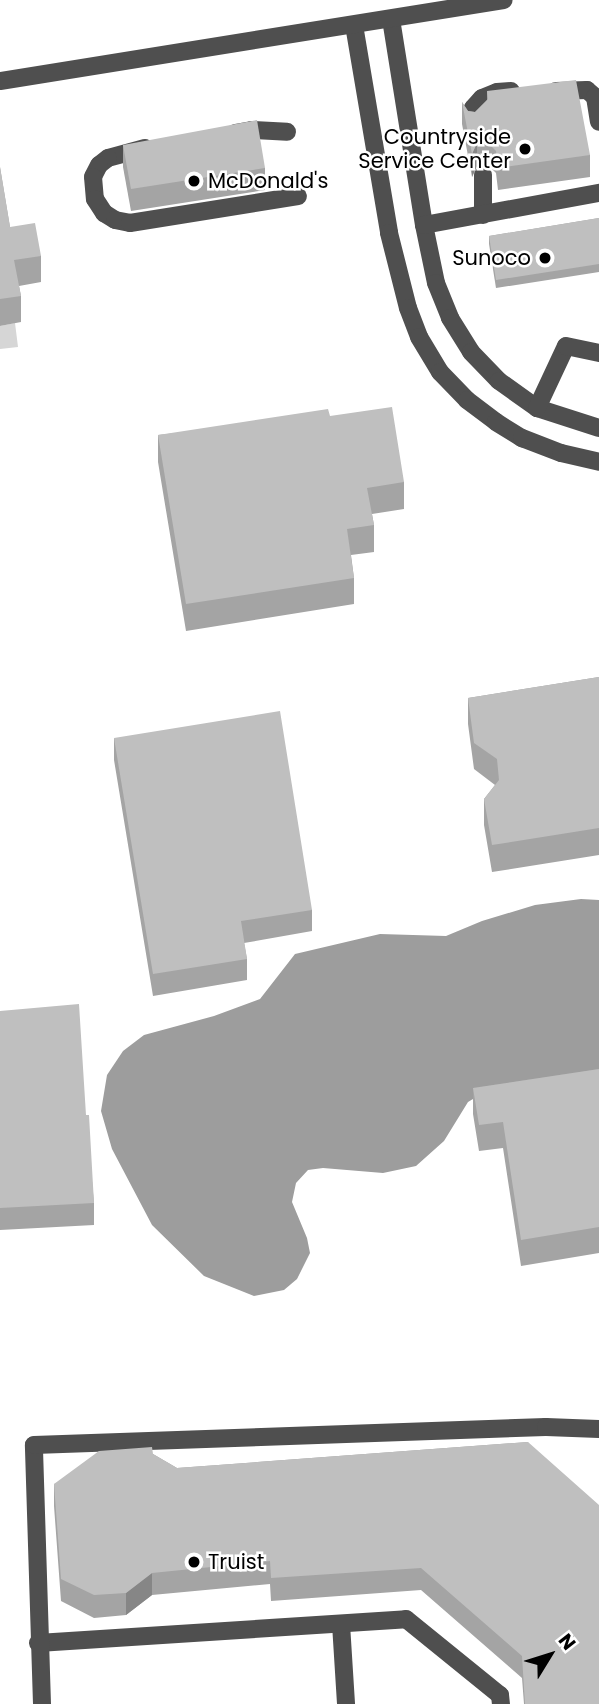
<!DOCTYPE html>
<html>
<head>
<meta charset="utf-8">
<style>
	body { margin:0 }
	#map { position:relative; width:599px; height:1704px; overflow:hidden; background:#fff; font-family:Poppins,sans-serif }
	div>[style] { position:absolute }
	.green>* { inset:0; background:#d6d6d6 }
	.water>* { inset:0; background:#9d9d9d }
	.minor>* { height:18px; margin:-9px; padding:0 9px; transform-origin:9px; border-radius:9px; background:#4f4f4f }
	.wall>* { inset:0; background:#a4a4a4 }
	.shaded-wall>* { inset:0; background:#868686 }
	.building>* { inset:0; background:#bfbfbf }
	.dots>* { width:19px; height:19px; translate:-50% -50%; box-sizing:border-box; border:4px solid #fff; border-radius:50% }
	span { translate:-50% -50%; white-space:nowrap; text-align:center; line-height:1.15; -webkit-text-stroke:5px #fff; paint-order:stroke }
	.poi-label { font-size:21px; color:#000 }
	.right { translate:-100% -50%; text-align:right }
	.left { translate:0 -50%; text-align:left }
	.north { position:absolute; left:515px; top:1620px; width:70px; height:70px; -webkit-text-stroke:5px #fff; paint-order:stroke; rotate:52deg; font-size:19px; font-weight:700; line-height:28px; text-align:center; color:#000 }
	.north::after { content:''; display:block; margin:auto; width:24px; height:32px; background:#000; clip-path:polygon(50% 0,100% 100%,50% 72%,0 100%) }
</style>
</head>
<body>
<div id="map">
	<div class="green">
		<i style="clip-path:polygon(15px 323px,18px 347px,0 349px,0 326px)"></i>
	</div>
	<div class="water">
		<i style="clip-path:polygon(581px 899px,599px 900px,599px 1083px,488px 1090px,468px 1102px,444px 1141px,416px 1166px,383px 1173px,323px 1168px,308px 1170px,296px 1183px,292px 1202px,307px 1238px,310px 1253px,297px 1279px,284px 1290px,254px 1296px,204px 1276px,152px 1225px,112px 1149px,101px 1111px,107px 1075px,123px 1051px,144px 1035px,214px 1016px,260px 999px,295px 954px,380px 934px,446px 936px,482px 921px,535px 905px)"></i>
	</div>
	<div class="minor">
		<i style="left:391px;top:19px;width:209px;rotate:80.9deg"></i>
		<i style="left:424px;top:225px;width:59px;rotate:78.3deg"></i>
		<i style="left:436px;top:283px;width:38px;rotate:68deg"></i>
		<i style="left:450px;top:318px;width:40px;rotate:58deg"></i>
		<i style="left:471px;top:352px;width:40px;rotate:46deg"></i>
		<i style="left:499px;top:381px;width:47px;rotate:35.4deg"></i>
		<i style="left:537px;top:408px;width:65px;rotate:17.9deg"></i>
		<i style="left:354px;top:25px;width:211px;rotate:80.4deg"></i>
		<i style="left:389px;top:233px;width:77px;rotate:75.8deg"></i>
		<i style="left:408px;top:308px;width:31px;rotate:69deg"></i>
		<i style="left:419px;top:337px;width:41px;rotate:59deg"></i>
		<i style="left:440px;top:372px;width:39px;rotate:46deg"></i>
		<i style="left:467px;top:400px;width:36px;rotate:37deg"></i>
		<i style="left:496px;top:422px;width:31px;rotate:32deg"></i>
		<i style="left:522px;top:438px;width:42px;rotate:21deg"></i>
		<i style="left:561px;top:453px;width:39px;rotate:13deg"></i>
		<i style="left:0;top:81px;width:510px;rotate:-9.13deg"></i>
		<i style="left:556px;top:91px;width:31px;rotate:-2deg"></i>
		<i style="left:587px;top:90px;width:11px;rotate:41deg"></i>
		<i style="left:595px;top:97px;width:25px;rotate:81deg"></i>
		<i style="left:474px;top:123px;width:15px;rotate:-94deg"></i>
		<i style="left:473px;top:108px;width:13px;rotate:-48deg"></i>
		<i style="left:482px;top:98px;width:16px;rotate:-22deg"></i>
		<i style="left:497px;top:92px;width:14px;rotate:-4deg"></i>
		<i style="left:235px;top:133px;width:17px;rotate:-10deg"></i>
		<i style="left:252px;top:130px;width:35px;rotate:3deg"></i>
		<i style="left:145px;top:148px;width:38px;rotate:165deg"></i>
		<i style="left:108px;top:158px;width:11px;rotate:142deg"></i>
		<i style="left:99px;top:165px;width:13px;rotate:117deg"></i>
		<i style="left:93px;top:177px;width:22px;rotate:85deg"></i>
		<i style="left:95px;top:199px;width:17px;rotate:57deg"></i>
		<i style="left:104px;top:213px;width:13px;rotate:32deg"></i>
		<i style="left:115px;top:220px;width:15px;rotate:11deg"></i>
		<i style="left:130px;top:223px;width:170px;rotate:-9.1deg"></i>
		<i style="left:483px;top:175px;width:40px;rotate:90deg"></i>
		<i style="left:424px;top:225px;width:178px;rotate:-10.4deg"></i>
		<i style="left:537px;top:408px;width:68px;rotate:-64.9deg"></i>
		<i style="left:566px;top:346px;width:34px;rotate:12deg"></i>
		<i style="left:341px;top:1624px;width:80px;rotate:86.4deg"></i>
		<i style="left:38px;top:1643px;width:369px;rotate:-3.7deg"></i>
		<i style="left:406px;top:1619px;width:121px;rotate:39deg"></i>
		<i style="left:500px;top:1695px;width:9px;rotate:84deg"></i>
		<i style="left:42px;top:1704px;width:259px;rotate:-91.8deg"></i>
		<i style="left:34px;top:1445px;width:512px;rotate:-2.01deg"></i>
		<i style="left:546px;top:1427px;width:53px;rotate:2.2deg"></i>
	</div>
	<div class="wall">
		<i style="clip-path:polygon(487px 91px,590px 155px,590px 177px,498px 190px,496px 173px,488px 165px,477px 166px,472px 177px,462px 124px,462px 102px,468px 111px,475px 112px,487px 100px)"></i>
		<i style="clip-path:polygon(123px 145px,265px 168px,265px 190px,131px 211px,123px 167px)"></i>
		<i style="clip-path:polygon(0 167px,10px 227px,41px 256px,41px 282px,19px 286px,21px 296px,21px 322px,0 326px)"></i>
		<i style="clip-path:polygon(599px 218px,599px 272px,496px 288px,489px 244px,489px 236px)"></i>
		<i style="clip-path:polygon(330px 416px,404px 482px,404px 509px,372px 514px,374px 525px,374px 552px,351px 555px,354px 578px,354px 604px,186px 631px,158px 462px,158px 435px)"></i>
		<i style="clip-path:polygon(599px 677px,599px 855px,492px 872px,484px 825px,484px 799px,495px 785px,474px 769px,468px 724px,468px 698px)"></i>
		<i style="clip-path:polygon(114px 738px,312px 910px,312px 931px,244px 943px,247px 959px,247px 980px,153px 996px,114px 760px)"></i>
		<i style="clip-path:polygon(0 1011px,86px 1115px,94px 1203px,94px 1225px,0 1230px)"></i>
		<i style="clip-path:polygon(599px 1069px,599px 1253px,521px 1266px,503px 1148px,479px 1151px,473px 1114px,473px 1088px)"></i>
		<i style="clip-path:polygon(528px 1442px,599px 1704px,524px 1704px,522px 1678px,421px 1590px,271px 1601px,270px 1584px,152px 1595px,126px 1615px,94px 1618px,61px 1601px,54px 1506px,54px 1484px,153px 1454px,177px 1468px)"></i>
	</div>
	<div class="shaded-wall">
		<i style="clip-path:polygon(477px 143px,477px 166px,472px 177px,472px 154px)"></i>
		<i style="clip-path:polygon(152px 1573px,152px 1595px,126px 1615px,126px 1593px)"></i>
	</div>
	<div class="building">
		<i style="clip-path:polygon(576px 80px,590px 155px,498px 168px,496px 151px,488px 143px,477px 143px,472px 154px,462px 102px,468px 111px,475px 112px,488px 99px,487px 91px)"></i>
		<i style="clip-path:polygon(257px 120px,265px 168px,131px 189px,123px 145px)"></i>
		<i style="clip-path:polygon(0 167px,10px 227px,35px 223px,41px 256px,14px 260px,21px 296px,0 299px)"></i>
		<i style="clip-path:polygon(599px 218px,599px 264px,496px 280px,489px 236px)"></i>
		<i style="clip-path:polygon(392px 407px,404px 482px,367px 488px,374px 525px,347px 529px,354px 578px,186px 604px,158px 435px,328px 409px,330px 416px)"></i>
		<i style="clip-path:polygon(599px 677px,599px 828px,492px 845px,484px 799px,499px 780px,497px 759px,474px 743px,468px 698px)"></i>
		<i style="clip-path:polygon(280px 711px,312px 910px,241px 921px,247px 959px,153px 974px,114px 738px)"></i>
		<i style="clip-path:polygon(79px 1004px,86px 1115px,89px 1115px,94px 1203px,0 1208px,0 1011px)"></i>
		<i style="clip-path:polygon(599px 1069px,599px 1227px,521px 1240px,503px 1122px,479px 1125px,473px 1088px)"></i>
		<i style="clip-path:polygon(528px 1442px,599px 1505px,599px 1704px,525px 1704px,522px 1656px,421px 1568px,271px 1578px,270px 1561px,152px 1573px,126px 1593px,94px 1595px,61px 1579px,54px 1484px,99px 1451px,152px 1447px,153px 1454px,177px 1468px)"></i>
	</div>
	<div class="dots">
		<i style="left:525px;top:149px;background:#000"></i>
		<i style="left:194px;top:181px;background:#000"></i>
		<i style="left:545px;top:258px;background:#000"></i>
		<i style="left:194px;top:1562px;background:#000"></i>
	</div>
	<div class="poi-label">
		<span class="right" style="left:511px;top:149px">Countryside<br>Service Center</span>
		<span class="left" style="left:208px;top:181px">McDonald's</span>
		<span class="right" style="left:531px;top:258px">Sunoco</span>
		<span class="left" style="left:208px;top:1562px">Truist</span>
	</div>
	<div class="north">N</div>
</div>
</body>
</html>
